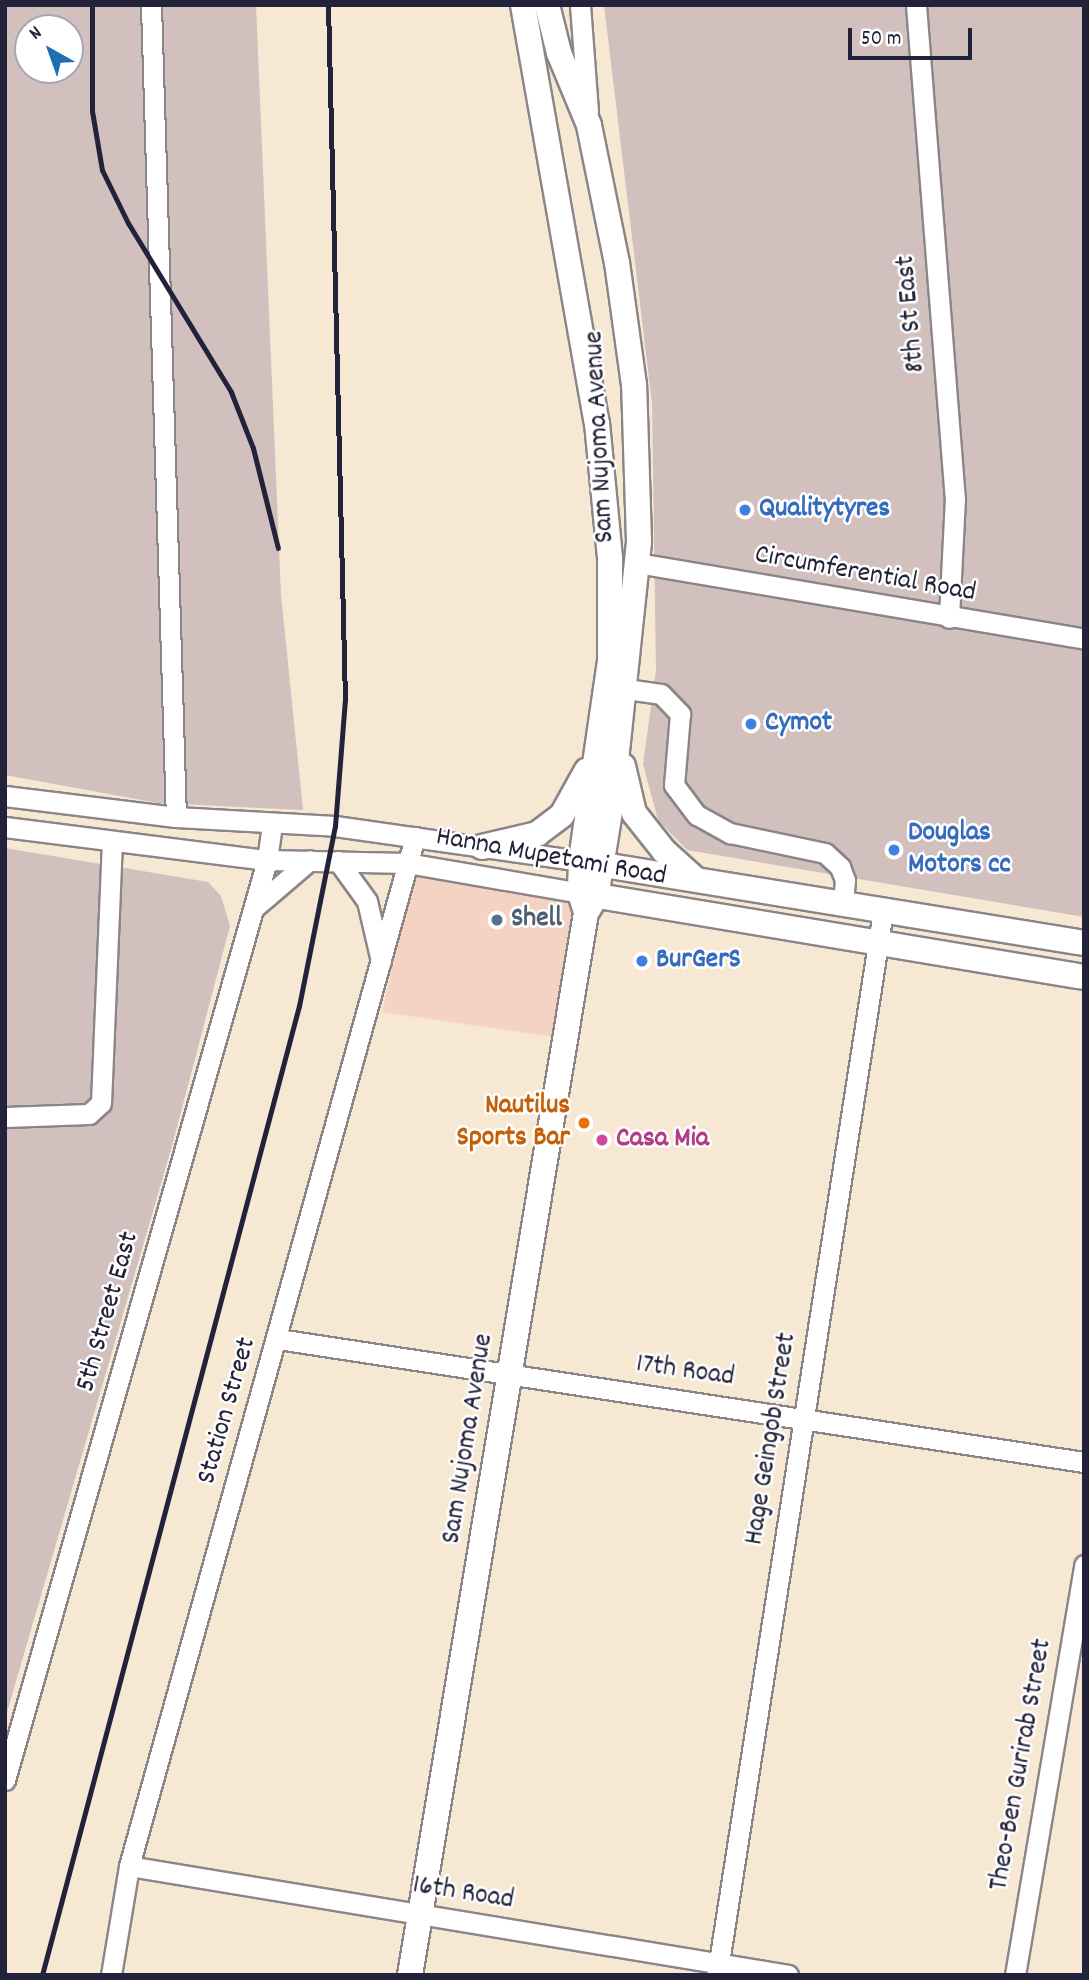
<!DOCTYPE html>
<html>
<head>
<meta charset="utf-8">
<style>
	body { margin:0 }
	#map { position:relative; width:1089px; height:1980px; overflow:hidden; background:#f6e8d3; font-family:Dekko,sans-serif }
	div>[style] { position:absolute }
	.built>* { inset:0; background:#f5d3c2 }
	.industrial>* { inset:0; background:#d1c0bd }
	.roads { filter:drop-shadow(2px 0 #8c8587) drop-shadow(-2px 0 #8c8587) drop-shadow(0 2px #8c8587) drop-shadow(0 -2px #8c8587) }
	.minor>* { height:19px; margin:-9.5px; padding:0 9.5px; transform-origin:9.5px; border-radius:9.5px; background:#fff }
	.major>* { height:24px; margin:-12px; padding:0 12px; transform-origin:12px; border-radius:12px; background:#fff }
	.rail>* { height:5px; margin:-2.5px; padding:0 2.5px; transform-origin:2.5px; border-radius:2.5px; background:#22223b }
	.dots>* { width:19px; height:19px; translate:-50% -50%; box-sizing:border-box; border:4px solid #fff; border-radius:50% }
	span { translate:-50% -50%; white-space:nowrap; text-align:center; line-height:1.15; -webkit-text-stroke:5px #fff; paint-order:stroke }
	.street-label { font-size:28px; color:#22223b }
	.shop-label { font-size:28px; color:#366cbe; font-weight:700 }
	.left { translate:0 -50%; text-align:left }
	.service-label { font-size:28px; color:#4e5e75; font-weight:700 }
	.food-label { font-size:28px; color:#c56008; font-weight:700 }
	.right { translate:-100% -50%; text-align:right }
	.hotel-label { font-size:28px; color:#b23c85; font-weight:700 }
	.frame { position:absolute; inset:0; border:7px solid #22223b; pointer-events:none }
	.north { position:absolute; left:14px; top:14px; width:70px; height:70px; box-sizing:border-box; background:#fff; border:2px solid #a7a7b1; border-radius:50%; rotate:320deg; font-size:19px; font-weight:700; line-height:28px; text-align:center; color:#22223b }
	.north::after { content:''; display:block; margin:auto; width:24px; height:32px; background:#1f6fb2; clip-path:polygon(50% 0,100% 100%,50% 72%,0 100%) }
	.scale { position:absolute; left:848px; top:28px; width:124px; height:32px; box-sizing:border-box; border:4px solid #22223b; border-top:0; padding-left:9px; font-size:21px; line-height:24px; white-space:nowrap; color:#22223b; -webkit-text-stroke:5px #fff; paint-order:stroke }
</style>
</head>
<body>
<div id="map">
	<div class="built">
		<i style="clip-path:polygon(415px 874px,578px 901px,554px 1037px,382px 1012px)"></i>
	</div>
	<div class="industrial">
		<i style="clip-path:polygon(evenodd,5px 5px,256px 5px,281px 595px,303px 810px,158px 803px,5px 775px,5px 5px,28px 28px,70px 28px,70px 70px,28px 70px,28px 28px)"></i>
		<i style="clip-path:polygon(604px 5px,1084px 5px,1084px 917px,687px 850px,658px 820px,643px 764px,656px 670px,652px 403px)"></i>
		<i style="clip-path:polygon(5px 848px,208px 882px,221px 896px,230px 926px,172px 1146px,5px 1719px)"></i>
	</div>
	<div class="roads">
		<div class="minor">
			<i style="left:151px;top:5px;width:812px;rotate:88.24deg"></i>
			<i style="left:580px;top:5px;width:107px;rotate:85.7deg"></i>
			<i style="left:916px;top:5px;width:495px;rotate:85.5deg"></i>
			<i style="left:955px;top:498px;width:120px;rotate:92.9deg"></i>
			<i style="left:637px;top:563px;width:453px;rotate:9.6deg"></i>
			<i style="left:626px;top:689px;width:35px;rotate:8deg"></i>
			<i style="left:661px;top:694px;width:28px;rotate:46deg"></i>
			<i style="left:680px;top:714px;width:71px;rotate:94.8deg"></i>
			<i style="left:674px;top:785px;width:38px;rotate:53deg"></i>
			<i style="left:697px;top:815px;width:38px;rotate:29deg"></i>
			<i style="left:730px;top:833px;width:97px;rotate:11.9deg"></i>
			<i style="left:825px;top:853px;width:21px;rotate:43deg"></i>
			<i style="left:840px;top:867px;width:14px;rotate:69deg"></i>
			<i style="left:845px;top:880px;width:25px;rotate:95deg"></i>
			<i style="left:5px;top:796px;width:172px;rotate:7deg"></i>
			<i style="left:176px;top:817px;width:159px;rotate:3.2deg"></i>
			<i style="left:335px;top:826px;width:248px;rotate:8.1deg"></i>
			<i style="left:5px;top:827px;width:264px;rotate:7.2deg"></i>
			<i style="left:267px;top:860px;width:140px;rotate:1.2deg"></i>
			<i style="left:407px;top:863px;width:176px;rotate:9.8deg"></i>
			<i style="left:338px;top:861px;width:49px;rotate:54.1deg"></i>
			<i style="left:367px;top:901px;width:62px;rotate:76.9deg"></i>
			<i style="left:255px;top:907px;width:72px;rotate:-40.5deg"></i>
			<i style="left:5px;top:1117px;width:84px;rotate:-2deg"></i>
			<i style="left:89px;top:1114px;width:16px;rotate:-43deg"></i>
			<i style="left:101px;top:1103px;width:261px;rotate:-87.6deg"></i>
			<i style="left:278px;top:1339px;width:815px;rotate:8.68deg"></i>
			<i style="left:5px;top:1780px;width:957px;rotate:-74.1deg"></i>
			<i style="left:267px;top:860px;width:36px;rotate:-82deg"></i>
			<i style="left:129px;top:1866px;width:668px;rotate:9.39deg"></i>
			<i style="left:111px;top:1975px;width:110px;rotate:-80.6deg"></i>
			<i style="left:129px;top:1866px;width:1068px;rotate:-74.47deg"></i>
			<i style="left:717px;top:1975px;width:1077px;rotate:-81.13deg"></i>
			<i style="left:1015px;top:1975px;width:416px;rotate:-80.4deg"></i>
		</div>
		<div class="major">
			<i style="left:523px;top:5px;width:424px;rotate:80deg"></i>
			<i style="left:597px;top:423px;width:136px;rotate:84.5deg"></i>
			<i style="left:610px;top:558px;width:103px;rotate:90deg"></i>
			<i style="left:610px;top:661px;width:202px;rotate:98.3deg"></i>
			<i style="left:581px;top:861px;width:32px;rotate:92deg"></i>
			<i style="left:580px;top:893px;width:21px;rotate:73deg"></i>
			<i style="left:623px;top:766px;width:48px;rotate:76.8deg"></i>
			<i style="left:634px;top:813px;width:48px;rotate:51.7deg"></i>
			<i style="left:664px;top:851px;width:39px;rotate:42deg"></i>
			<i style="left:482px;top:847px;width:57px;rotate:-13.3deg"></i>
			<i style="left:537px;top:834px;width:31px;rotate:-37deg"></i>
			<i style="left:562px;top:815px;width:51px;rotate:-60.9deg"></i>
			<i style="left:585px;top:862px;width:506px;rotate:9.22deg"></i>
			<i style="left:580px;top:893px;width:511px;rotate:9.46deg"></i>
			<i style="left:410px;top:1975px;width:1076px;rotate:-80.59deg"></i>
			<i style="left:586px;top:913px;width:19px;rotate:-58deg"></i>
			<i style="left:596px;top:897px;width:99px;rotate:-80.7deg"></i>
			<i style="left:612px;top:799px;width:259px;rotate:-84deg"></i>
			<i style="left:639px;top:541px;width:156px;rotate:-91.8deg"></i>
			<i style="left:634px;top:385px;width:123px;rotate:-97.9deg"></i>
			<i style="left:617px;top:263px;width:141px;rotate:-101.5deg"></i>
			<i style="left:589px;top:125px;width:78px;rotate:-112.6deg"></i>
			<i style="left:559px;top:53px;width:49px;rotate:-104deg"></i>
		</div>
	</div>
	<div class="rail">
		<i style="left:92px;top:5px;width:106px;rotate:90deg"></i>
		<i style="left:92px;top:111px;width:60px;rotate:80.4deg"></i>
		<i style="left:102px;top:170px;width:59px;rotate:63.9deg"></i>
		<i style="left:128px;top:223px;width:198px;rotate:58.6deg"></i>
		<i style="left:231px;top:392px;width:60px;rotate:68.6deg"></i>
		<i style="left:253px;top:448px;width:103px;rotate:76deg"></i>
		<i style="left:42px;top:1975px;width:1003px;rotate:-75.15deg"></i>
		<i style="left:299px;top:1006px;width:184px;rotate:-78.7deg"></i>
		<i style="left:335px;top:826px;width:126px;rotate:-85.5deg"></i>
		<i style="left:345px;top:700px;width:695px;rotate:-91.4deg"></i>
	</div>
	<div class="dots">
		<i style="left:745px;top:510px;background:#3f7fe0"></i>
		<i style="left:751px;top:724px;background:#3f7fe0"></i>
		<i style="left:894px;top:850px;background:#3f7fe0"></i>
		<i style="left:497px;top:920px;background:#5c6f8a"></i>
		<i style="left:642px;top:961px;background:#3f7fe0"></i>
		<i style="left:584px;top:1123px;background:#e8710a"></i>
		<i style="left:602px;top:1140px;background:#d1479c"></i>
	</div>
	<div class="street-label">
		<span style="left:912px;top:314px;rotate:-95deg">8th St East</span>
		<span style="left:601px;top:437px;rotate:-93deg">Sam Nujoma Avenue</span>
		<span style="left:865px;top:575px;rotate:10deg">Circumferential Road</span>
		<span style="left:551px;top:858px;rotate:10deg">Hanna Mupetami Road</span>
		<span style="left:109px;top:1312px;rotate:-74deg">5th Street East</span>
		<span style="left:685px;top:1372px;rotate:8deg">17th Road</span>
		<span style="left:228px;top:1411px;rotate:-74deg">Station Street</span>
		<span style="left:469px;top:1439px;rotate:-81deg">Sam Nujoma Avenue</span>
		<span style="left:772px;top:1439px;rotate:-81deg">Hage Geingob Street</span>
		<span style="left:1022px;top:1765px;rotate:-80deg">Theo-Ben Gurirab Street</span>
		<span style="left:463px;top:1894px;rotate:9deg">16th Road</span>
	</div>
	<div class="shop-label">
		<span class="left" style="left:759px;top:510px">Qualitytyres</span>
		<span class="left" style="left:765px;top:724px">Cymot</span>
		<span class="left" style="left:908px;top:850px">Douglas<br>Motors cc</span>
		<span class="left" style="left:656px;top:961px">BurGerS</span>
	</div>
	<div class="service-label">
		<span class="left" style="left:511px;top:920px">Shell</span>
	</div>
	<div class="food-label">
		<span class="right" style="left:570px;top:1123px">Nautilus<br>Sports Bar</span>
	</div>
	<div class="hotel-label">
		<span class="left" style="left:616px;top:1140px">Casa Mia</span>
	</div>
	<div class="frame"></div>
	<div class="north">N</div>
	<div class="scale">50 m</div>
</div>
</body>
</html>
